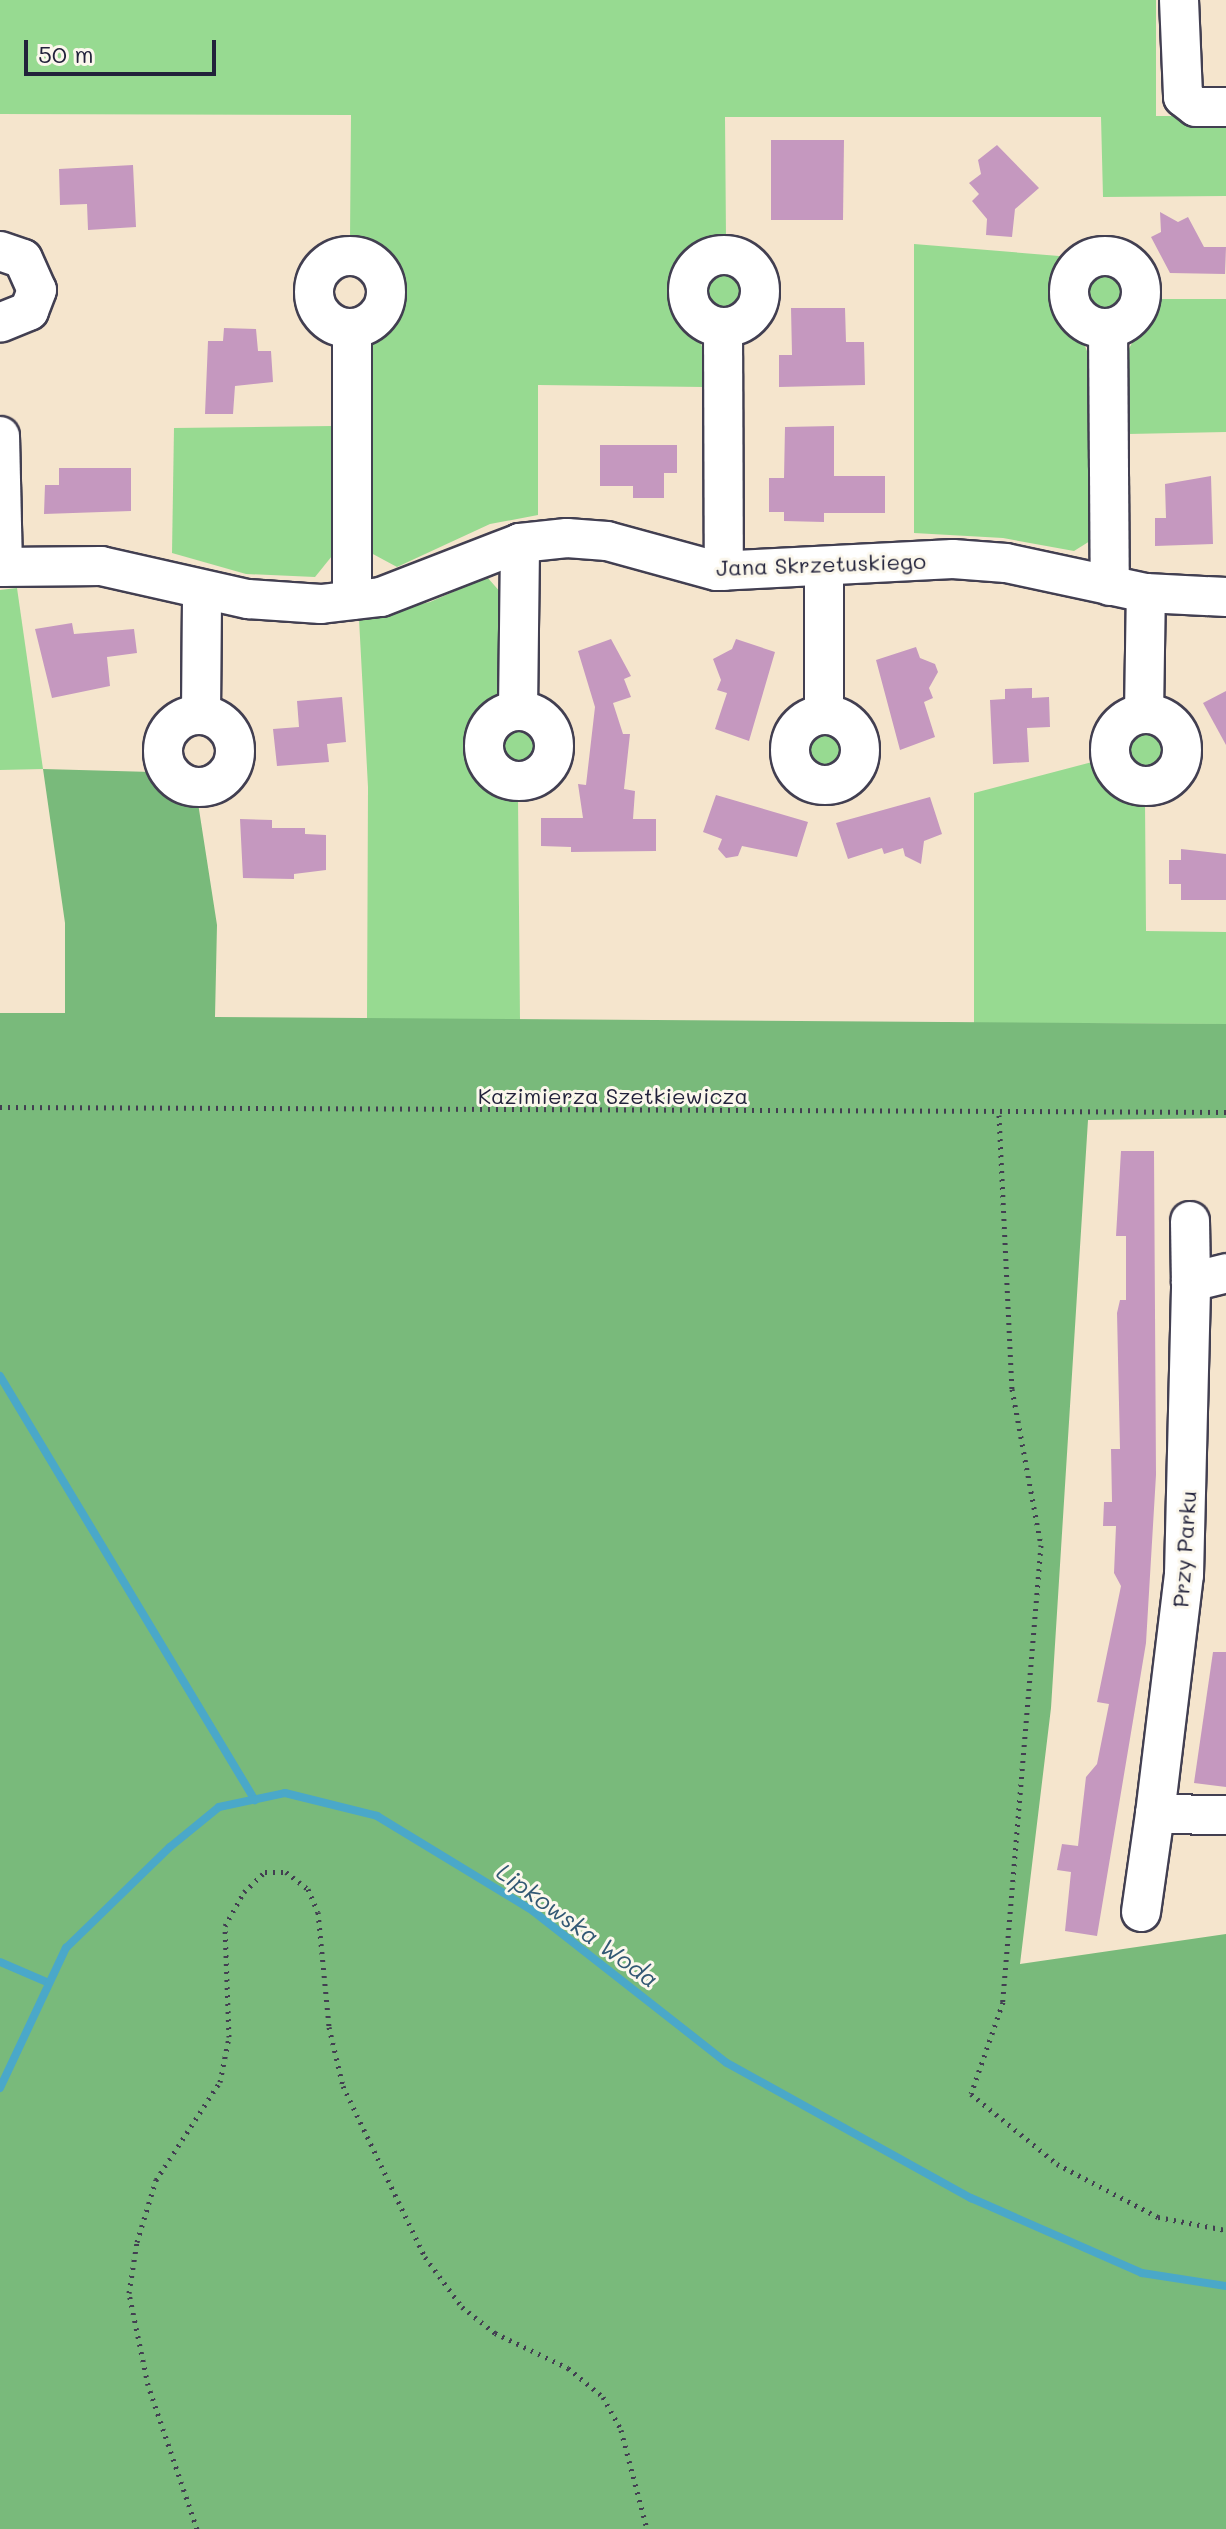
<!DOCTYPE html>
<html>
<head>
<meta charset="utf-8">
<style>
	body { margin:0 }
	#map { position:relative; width:1226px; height:2529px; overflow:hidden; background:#f5e5cd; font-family:Mali,sans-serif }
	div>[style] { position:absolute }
	.green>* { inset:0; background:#97da91 }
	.round { border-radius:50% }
	.forest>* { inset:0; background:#79ba7b }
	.stream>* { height:8px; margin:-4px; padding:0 4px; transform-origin:4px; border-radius:4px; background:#4aa8c9 }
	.building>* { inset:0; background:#c598bf }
	.path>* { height:5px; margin-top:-2.5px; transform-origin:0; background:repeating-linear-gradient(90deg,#423f51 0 2px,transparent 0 8px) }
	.roads { filter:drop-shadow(2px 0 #423f51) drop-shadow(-2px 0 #423f51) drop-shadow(0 2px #423f51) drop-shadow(0 -2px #423f51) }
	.minor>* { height:38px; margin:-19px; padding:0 19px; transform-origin:19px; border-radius:19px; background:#fff }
	.minor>.ring { margin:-19px; padding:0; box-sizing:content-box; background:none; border:38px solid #fff; border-radius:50% }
	span { translate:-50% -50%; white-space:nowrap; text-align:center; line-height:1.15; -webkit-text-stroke:6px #fbf7ec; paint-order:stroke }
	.street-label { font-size:22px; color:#22223b }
	.water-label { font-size:24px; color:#325874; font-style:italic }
	.scale { position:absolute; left:24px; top:40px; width:192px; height:36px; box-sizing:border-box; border:4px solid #22223b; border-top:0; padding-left:10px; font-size:24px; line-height:28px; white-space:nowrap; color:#22223b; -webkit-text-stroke:6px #fbf7ec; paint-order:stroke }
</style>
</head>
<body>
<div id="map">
	<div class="green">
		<i style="clip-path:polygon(0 0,1156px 0,1156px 116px,1226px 116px,1226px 196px,1103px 197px,1101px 117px,725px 117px,726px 238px,687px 255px,674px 289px,675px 303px,696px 331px,704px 352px,704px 387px,538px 385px,538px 515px,490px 524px,397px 567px,371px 553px,360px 345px,393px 307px,400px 283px,391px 260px,350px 238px,351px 115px,0 114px)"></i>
		<i style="clip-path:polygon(914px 244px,1071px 257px,1057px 279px,1057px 306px,1066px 324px,1080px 334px,1089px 356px,1090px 541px,1074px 551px,1003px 538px,914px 533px)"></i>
		<i class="round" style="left:700px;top:267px;width:48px;height:48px"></i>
		<i class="round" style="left:1082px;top:267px;width:48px;height:48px"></i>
		<i style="clip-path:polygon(1156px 299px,1226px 299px,1226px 432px,1128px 434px,1126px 354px)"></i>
		<i style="clip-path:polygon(332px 426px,332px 556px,315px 577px,246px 574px,172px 553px,174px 428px)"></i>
		<i style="clip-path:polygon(487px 577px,502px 594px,501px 685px,493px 706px,475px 728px,470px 755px,478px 775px,491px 788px,518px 797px,520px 1020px,367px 1019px,368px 787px,359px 619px,430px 602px)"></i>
		<i style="clip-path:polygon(17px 588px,43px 769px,0 770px,0 590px)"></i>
		<i class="round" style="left:496px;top:723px;width:48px;height:48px"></i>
		<i class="round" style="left:799px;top:725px;width:48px;height:48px"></i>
		<i class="round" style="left:1121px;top:727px;width:48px;height:48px"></i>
		<i style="clip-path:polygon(1096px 761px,1108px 785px,1145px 801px,1146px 931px,1226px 932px,1226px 1024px,974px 1023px,974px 793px)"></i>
	</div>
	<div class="forest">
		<i style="clip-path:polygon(43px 769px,152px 772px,165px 791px,198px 803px,217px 925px,215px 1017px,1226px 1024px,1226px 1118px,1088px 1120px,1051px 1708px,1020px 1964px,1226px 1934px,1226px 2529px,0 2529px,0 1013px,65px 1013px,65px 923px)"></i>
	</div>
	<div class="stream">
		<i style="left:0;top:1376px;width:495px;rotate:59deg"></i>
		<i style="left:0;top:1962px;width:53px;rotate:23.2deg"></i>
		<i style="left:0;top:2088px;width:155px;rotate:-64.8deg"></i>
		<i style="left:66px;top:1948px;width:145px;rotate:-44.2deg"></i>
		<i style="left:170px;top:1847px;width:63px;rotate:-39.2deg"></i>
		<i style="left:219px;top:1807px;width:67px;rotate:-12deg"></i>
		<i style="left:285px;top:1793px;width:95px;rotate:14deg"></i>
		<i style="left:377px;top:1816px;width:183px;rotate:31.3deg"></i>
		<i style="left:533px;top:1911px;width:246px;rotate:38.1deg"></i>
		<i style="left:727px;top:2063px;width:279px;rotate:29deg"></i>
		<i style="left:971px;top:2198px;width:187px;rotate:23.7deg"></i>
		<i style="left:1142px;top:2273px;width:85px;rotate:8.8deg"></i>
	</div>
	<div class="building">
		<i style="clip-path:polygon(771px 140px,844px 140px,843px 220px,771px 220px)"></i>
		<i style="clip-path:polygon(997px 145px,1039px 188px,1015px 209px,1012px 237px,986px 235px,987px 219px,972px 201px,979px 194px,969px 183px,981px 174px,978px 160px)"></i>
		<i style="clip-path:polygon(133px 165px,136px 227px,88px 230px,87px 204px,60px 205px,59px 169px)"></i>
		<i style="clip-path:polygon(1160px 212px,1178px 222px,1188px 217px,1204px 247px,1226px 247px,1225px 274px,1170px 273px,1151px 237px,1161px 232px)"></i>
		<i style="clip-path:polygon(791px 308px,845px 308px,846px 342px,864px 342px,865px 385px,779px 387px,779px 355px,792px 355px)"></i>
		<i style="clip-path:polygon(224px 328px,256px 329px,258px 351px,271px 351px,273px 382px,235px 386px,233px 414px,205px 414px,208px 341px,223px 341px)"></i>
		<i style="clip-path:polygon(834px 426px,834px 476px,885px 476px,885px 513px,824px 513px,824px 522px,784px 521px,784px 512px,769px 512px,769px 478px,784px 478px,785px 427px)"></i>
		<i style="clip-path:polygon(600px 445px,677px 445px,677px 473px,664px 473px,664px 498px,633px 498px,633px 486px,600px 486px)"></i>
		<i style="clip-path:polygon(59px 468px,131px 468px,131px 511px,44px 514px,45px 485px,59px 485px)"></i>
		<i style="clip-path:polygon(1211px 476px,1213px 544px,1155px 546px,1155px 518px,1166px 518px,1165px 484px)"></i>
		<i style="clip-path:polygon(72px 623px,74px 634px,134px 629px,137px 653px,107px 657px,110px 686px,52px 698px,35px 629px)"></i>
		<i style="clip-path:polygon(611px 639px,631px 676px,624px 679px,631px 697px,613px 703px,623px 734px,630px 734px,624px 789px,635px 791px,633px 819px,656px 819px,656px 851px,571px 852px,571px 847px,541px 846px,541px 818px,583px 818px,578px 784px,586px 785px,595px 707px,578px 651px)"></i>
		<i style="clip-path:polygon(736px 639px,775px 652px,749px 741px,715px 729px,727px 693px,717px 690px,721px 680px,713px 659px,732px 649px)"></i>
		<i style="clip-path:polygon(916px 647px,920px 658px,935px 664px,938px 672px,929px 688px,933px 698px,924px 702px,935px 737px,900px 750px,876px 660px)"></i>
		<i style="clip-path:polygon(1032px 688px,1032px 698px,1049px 697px,1050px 727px,1027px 728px,1029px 762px,993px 764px,990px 700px,1005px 699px,1005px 689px)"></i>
		<i style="clip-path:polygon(1226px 691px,1226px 745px,1203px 703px)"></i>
		<i style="clip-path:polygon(342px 697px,346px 742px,327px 744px,329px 762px,277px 766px,273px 729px,299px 727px,297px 701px)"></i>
		<i style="clip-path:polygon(716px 795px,808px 822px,797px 857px,742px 846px,738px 856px,726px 858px,718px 849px,722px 839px,703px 832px)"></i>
		<i style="clip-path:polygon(930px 797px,942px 834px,924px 841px,921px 864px,905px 856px,903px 848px,884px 854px,882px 848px,848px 859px,836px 823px)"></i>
		<i style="clip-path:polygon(240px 819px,272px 820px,272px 828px,305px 828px,305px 834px,326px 835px,326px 870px,294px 874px,294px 879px,243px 878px)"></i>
		<i style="clip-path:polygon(1181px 849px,1226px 854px,1226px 900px,1181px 900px,1181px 884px,1169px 884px,1169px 860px,1181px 860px)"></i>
		<i style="clip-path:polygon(1121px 1151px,1154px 1151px,1156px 1475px,1146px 1643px,1097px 1936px,1065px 1931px,1071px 1872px,1057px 1870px,1062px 1844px,1078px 1846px,1086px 1777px,1097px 1764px,1109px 1704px,1097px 1702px,1121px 1586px,1114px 1573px,1116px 1526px,1103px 1526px,1104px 1502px,1112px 1502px,1111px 1449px,1120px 1449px,1117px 1313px,1120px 1300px,1126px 1300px,1126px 1236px,1116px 1236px)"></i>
		<i style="clip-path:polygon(1213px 1652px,1226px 1652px,1226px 1787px,1194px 1783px)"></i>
	</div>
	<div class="path">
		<i style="left:0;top:1107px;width:1226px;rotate:0.23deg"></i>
		<i style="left:999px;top:1115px;width:274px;rotate:87.3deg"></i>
		<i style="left:1012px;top:1389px;width:159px;rotate:79.5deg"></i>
		<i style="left:1041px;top:1545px;width:459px;rotate:94.8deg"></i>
		<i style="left:1003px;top:2002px;width:97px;rotate:109.2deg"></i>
		<i style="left:971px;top:2094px;width:111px;rotate:39.1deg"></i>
		<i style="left:1057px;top:2164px;width:114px;rotate:27.7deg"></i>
		<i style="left:1158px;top:2217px;width:69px;rotate:10.8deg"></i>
		<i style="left:197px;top:2529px;width:152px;rotate:-108.8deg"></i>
		<i style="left:148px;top:2385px;width:94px;rotate:-101.7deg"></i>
		<i style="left:129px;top:2293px;width:52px;rotate:-81.1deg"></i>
		<i style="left:137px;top:2242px;width:65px;rotate:-73deg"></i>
		<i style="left:156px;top:2180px;width:117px;rotate:-56.9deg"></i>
		<i style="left:220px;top:2082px;width:46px;rotate:-78.7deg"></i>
		<i style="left:229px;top:2037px;width:111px;rotate:-92.1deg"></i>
		<i style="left:225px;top:1926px;width:39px;rotate:-61deg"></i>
		<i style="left:244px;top:1892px;width:29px;rotate:-44deg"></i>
		<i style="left:265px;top:1872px;width:21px"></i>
		<i style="left:286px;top:1872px;width:28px;rotate:38deg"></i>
		<i style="left:308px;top:1889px;width:25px;rotate:67deg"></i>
		<i style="left:318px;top:1912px;width:116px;rotate:84.5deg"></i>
		<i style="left:329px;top:2027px;width:61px;rotate:76.7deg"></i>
		<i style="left:343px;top:2086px;width:190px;rotate:64.4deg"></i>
		<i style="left:425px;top:2257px;width:62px;rotate:53.5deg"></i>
		<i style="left:462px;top:2307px;width:42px;rotate:38.2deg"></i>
		<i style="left:495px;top:2333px;width:81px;rotate:25.6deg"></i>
		<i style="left:568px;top:2368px;width:45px;rotate:39.6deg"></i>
		<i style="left:603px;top:2397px;width:38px;rotate:61deg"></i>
		<i style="left:621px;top:2430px;width:102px;rotate:75.3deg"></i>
	</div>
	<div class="roads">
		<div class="minor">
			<i style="left:1179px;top:0;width:97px;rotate:87.6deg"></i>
			<i style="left:1183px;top:97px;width:16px;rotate:38deg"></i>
			<i style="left:1196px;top:107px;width:30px"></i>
			<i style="left:0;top:251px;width:24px;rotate:19deg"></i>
			<i style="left:23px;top:259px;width:34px;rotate:66deg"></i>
			<i style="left:37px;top:290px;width:22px;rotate:111deg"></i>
			<i style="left:29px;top:311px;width:31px;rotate:158deg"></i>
			<i class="ring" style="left:688px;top:255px;width:34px;height:34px"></i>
			<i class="ring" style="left:314px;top:256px;width:34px;height:34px"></i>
			<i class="ring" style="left:1069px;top:256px;width:34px;height:34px"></i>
			<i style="left:723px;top:327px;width:244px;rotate:89.8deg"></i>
			<i style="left:1108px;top:328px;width:258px;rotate:89.6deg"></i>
			<i style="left:0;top:436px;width:131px;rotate:88.7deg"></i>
			<i style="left:824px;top:566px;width:148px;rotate:90deg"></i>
			<i style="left:0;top:567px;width:101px;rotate:-0.6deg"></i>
			<i style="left:101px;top:566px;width:151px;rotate:12.7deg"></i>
			<i style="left:248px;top:599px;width:73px;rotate:3.9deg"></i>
			<i style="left:321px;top:604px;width:60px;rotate:-6.7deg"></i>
			<i style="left:381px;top:597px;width:149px;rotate:-21.2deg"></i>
			<i style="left:520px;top:543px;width:47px;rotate:-6.1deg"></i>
			<i style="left:567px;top:538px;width:40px;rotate:4.3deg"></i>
			<i style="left:607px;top:541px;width:114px;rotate:15.3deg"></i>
			<i style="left:717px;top:571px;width:236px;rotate:-2.9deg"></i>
			<i style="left:953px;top:559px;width:53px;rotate:4.3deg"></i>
			<i style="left:1006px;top:563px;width:143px;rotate:12.1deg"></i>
			<i style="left:1146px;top:593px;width:80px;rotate:2.9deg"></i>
			<i style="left:352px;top:600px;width:272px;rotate:-90deg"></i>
			<i class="ring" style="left:484px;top:711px;width:32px;height:32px"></i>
			<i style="left:518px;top:711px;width:168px;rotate:-89.3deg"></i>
			<i style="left:201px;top:714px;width:123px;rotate:-89.5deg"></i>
			<i style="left:1144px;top:714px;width:121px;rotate:-89.1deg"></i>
			<i class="ring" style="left:1110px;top:714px;width:34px;height:34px"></i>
			<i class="ring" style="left:790px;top:715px;width:32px;height:32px"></i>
			<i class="ring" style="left:163px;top:715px;width:34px;height:34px"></i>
			<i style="left:1190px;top:1221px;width:61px;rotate:89.1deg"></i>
			<i style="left:1155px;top:1814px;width:241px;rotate:-83.1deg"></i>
			<i style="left:1184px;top:1575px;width:293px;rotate:-88.6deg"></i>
			<i style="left:1191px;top:1282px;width:36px;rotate:-14deg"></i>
			<i style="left:1141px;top:1912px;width:99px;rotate:-81.9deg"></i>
			<i style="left:1155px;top:1814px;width:71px;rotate:0.8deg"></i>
		</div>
	</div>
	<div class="street-label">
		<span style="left:821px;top:564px;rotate:-2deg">Jana Skrzetuskiego</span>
		<span style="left:613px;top:1096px">Kazimierza Szetkiewicza</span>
		<span style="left:1184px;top:1549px;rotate:-86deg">Przy Parku</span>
	</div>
	<div class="water-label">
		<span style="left:578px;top:1925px;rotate:36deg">Lipkowska Woda</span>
	</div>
	<div class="scale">50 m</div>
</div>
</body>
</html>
